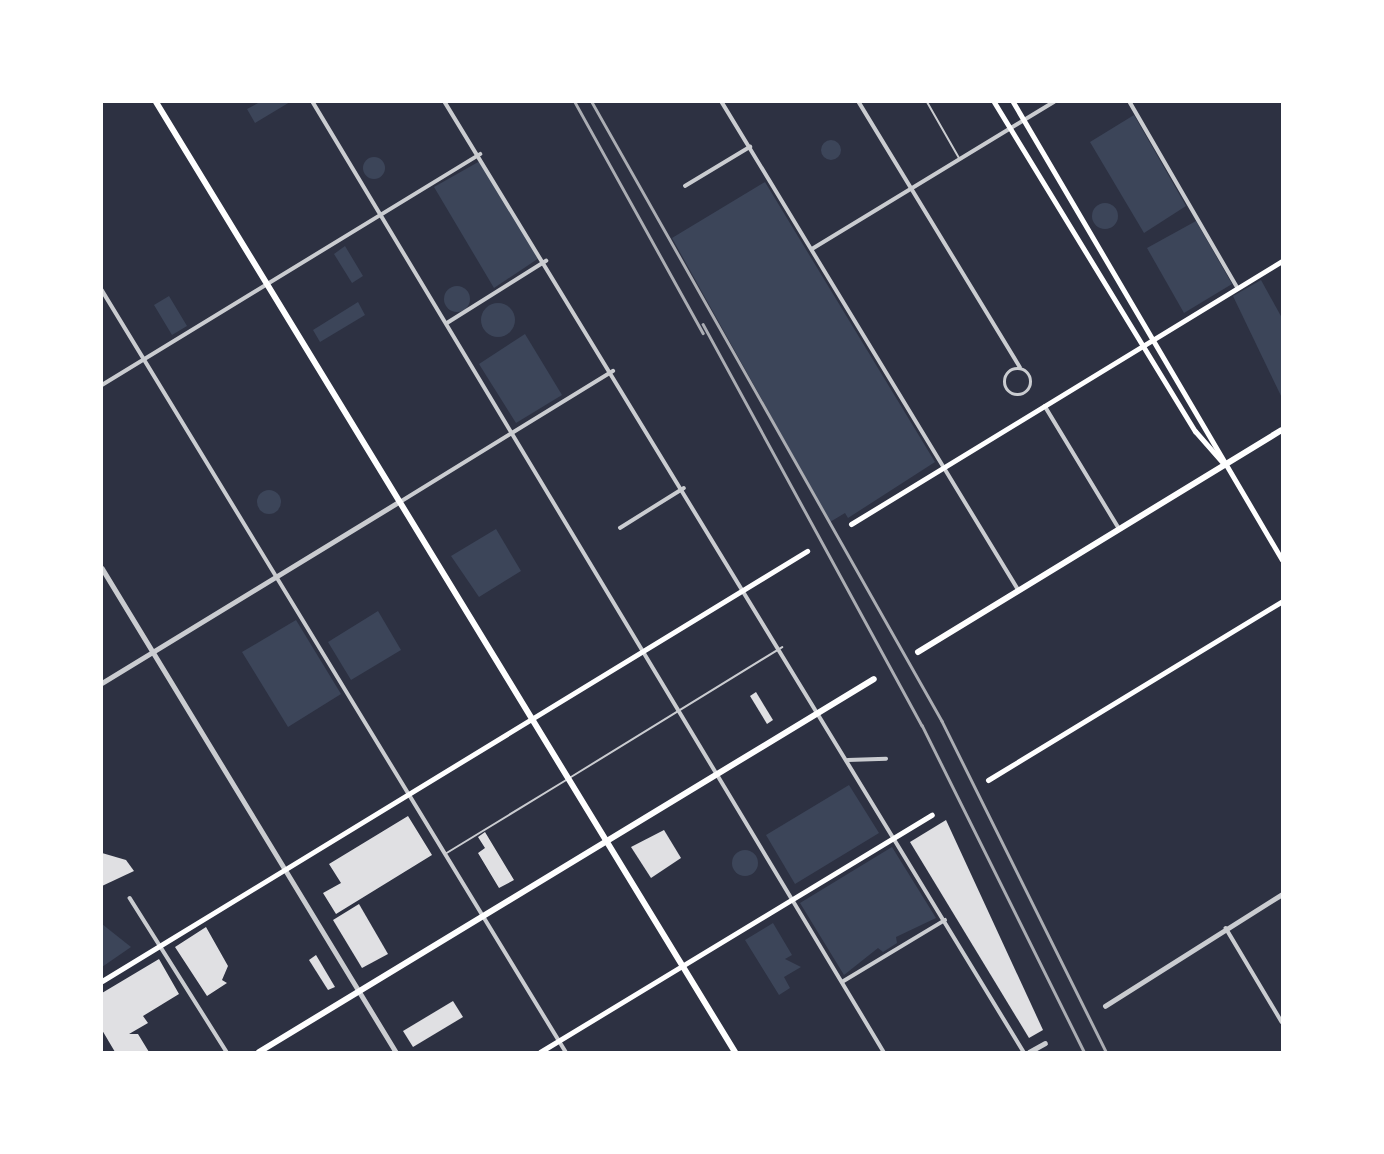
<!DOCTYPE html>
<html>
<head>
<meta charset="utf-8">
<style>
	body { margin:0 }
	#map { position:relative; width:1384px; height:1154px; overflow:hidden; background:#2d3142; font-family:Manrope,sans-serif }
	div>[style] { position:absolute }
	.green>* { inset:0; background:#3c4559 }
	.round { border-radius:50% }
	.building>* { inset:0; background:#e0e0e3 }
	.service>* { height:2px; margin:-1px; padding:0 1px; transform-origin:1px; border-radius:1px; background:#caccd0 }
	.minor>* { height:3.5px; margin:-1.75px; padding:0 1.75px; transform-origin:1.75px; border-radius:1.75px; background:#caccd0 }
	.minor>.ring { margin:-1.75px; padding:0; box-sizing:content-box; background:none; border:3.5px solid #caccd0; border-radius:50% }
	.tertiary>* { height:4.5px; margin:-2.25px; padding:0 2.25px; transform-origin:2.25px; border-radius:2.25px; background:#caccd0 }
	.secondary>* { height:5px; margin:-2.5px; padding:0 2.5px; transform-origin:2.5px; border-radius:2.5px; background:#fff }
	.primary>* { height:6px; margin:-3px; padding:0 3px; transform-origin:3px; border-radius:3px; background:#fff }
	.rail>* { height:2.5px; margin:-1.25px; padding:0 1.25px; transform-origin:1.25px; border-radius:1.25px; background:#abadb3 }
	span { translate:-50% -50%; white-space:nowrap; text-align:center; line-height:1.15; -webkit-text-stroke:5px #fff; paint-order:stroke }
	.frame { position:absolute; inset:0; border:103px solid #fff; pointer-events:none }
</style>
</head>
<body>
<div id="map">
	<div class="green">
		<i style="clip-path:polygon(260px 102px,290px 102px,255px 123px,247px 109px)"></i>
		<i style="clip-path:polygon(1134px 115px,1186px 206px,1144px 233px,1090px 142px)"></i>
		<i class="round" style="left:821px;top:140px;width:20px;height:20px"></i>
		<i class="round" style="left:363px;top:157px;width:22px;height:22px"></i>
		<i style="clip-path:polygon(480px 161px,539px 258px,494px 288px,434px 187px)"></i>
		<i style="clip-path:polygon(765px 182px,935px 462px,848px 518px,845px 513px,830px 522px,672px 238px)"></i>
		<i class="round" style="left:1092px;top:203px;width:26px;height:26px"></i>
		<i style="clip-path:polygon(1196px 221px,1232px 284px,1184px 313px,1147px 248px)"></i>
		<i style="clip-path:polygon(345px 246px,363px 276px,352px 283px,334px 254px)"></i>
		<i style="clip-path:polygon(1261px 280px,1282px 318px,1282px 398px,1233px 296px)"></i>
		<i class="round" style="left:444px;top:286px;width:26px;height:26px"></i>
		<i style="clip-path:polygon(169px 296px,187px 326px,172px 335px,154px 305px)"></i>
		<i style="clip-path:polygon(358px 302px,365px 315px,320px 342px,313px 330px)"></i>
		<i class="round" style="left:481px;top:303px;width:34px;height:34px"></i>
		<i style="clip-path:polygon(525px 334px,562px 395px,516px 423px,479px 364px)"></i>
		<i class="round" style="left:257px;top:490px;width:24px;height:24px"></i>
		<i style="clip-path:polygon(496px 529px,521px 571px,479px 597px,451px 556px)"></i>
		<i style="clip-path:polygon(378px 611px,401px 650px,351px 680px,328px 642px)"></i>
		<i style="clip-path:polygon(296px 620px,341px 694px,288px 727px,242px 652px)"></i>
		<i style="clip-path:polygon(849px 785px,879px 833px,795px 884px,766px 835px)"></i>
		<i style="clip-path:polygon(892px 847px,936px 918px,896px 937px,897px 943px,883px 952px,878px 948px,844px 975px,800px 903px)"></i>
		<i class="round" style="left:732px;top:850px;width:26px;height:26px"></i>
		<i style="clip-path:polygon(773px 923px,792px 955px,785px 959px,801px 967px,784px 977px,790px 988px,779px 995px,745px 940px)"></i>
		<i style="clip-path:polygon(102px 924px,131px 947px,102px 967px)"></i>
	</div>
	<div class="building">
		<i style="clip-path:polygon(756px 692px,773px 720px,767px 724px,750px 696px)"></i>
		<i style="clip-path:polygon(408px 816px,432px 855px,336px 914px,323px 893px,341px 883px,329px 864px)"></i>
		<i style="clip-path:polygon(946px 820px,1043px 1030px,1029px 1038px,910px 842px)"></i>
		<i style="clip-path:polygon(664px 830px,681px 858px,651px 878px,631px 847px)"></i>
		<i style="clip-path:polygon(485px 832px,514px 880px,499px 888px,478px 853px,485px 848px,478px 837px)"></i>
		<i style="clip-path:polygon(102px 853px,126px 860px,134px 871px,102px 886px)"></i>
		<i style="clip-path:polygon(359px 904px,388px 954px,362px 968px,333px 920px)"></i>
		<i style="clip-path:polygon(206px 927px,228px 966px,222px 980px,227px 983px,207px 996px,175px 947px)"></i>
		<i style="clip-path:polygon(316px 955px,335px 987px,328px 990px,309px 960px)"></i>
		<i style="clip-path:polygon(159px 959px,179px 994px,143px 1016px,148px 1023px,129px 1034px,138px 1034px,149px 1052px,115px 1052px,102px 1030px,102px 993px)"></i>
		<i style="clip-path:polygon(453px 1001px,463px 1017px,413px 1047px,403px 1031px)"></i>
	</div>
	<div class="service">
		<i style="left:927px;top:102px;width:64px;rotate:60.3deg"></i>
		<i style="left:571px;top:777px;width:248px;rotate:-31.6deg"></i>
		<i style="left:445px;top:854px;width:142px;rotate:-31.4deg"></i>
	</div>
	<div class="minor">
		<i style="left:313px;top:102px;width:1108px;rotate:58.99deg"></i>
		<i style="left:445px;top:102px;width:1113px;rotate:58.64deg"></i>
		<i style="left:722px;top:102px;width:570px;rotate:58.71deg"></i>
		<i style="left:859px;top:102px;width:310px;rotate:58.7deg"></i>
		<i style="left:1130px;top:102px;width:215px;rotate:59.9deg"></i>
		<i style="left:685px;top:186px;width:76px;rotate:-31deg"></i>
		<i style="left:812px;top:249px;width:283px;rotate:-31.3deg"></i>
		<i style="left:102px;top:290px;width:892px;rotate:58.66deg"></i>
		<i style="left:447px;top:323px;width:117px;rotate:-32.1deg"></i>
		<i class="ring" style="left:1005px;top:369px;width:22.5px;height:22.5px"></i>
		<i style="left:102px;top:385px;width:443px;rotate:-31.4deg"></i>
		<i style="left:1045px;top:406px;width:143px;rotate:58.8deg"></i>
		<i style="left:400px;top:502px;width:250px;rotate:-31.6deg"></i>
		<i style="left:620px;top:528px;width:75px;rotate:-32deg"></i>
		<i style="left:848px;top:760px;width:38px;rotate:-2deg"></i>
		<i style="left:130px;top:898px;width:182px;rotate:57.8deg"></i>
		<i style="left:1226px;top:928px;width:109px;rotate:59.2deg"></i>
		<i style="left:842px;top:982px;width:120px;rotate:-31deg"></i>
	</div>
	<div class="tertiary">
		<i style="left:102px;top:568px;width:566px;rotate:58.72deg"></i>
		<i style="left:102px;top:683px;width:348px;rotate:-31.4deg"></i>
		<i style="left:1105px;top:1006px;width:209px;rotate:-32.3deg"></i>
		<i style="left:1029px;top:1052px;width:18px;rotate:-29deg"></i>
	</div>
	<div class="secondary">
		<i style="left:994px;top:102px;width:386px;rotate:58.6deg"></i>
		<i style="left:1195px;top:431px;width:43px;rotate:48.8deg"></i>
		<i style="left:1013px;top:102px;width:531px;rotate:59.57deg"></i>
		<i style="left:851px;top:524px;width:505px;rotate:-31.39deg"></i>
		<i style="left:988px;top:780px;width:344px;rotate:-31.3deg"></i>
		<i style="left:102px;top:981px;width:826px;rotate:-31.38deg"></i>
		<i style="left:540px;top:1052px;width:458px;rotate:-31.2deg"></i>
	</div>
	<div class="primary">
		<i style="left:156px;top:102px;width:1113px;rotate:58.64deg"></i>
		<i style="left:918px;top:652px;width:426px;rotate:-31.4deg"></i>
		<i style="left:259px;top:1052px;width:719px;rotate:-31.24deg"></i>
	</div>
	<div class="rail">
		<i style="left:575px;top:102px;width:264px;rotate:61deg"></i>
		<i style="left:592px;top:102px;width:711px;rotate:60.51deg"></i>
		<i style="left:942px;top:721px;width:369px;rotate:63.6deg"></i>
		<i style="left:703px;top:324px;width:457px;rotate:61.4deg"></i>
		<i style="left:922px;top:725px;width:365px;rotate:63.6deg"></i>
	</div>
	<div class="frame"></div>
</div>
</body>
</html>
